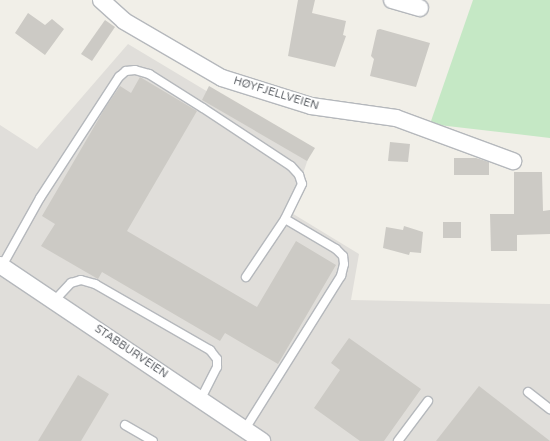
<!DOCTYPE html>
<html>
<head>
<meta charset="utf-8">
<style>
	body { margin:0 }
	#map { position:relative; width:550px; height:441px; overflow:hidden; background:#f1efe8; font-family:"Varela Round",sans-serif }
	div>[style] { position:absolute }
	.industrial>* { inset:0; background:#e0deda }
	.green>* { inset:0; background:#c5e8c5 }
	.building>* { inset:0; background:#cccac5 }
	.roads { filter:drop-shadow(1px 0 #b5b8bc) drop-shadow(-1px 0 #b5b8bc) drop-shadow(0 1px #b5b8bc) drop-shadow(0 -1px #b5b8bc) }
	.service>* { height:8px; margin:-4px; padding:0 4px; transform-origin:4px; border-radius:4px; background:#fff }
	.minor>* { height:16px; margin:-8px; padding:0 8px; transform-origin:8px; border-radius:8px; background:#fff }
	span { translate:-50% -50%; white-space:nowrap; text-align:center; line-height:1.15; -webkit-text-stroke:3.5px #fff; paint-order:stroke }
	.street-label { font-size:11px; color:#5f6368 }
</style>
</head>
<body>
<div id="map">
	<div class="industrial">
		<i style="clip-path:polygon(128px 44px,310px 153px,290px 212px,359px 254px,351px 300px,550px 304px,550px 441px,0 441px,0 125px,37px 149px)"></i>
	</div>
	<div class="green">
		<i style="clip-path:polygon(473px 0,550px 0,550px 138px,430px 124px)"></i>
	</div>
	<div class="building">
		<i style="clip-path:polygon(298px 0,315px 0,312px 13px,346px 21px,343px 35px,346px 36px,335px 67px,288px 56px)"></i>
		<i style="clip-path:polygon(28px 13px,45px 25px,52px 19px,64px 29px,45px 55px,15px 33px)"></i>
		<i style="clip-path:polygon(105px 20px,115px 27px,92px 61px,81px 54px)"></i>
		<i style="clip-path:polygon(380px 29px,430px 43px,416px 87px,370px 76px,374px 59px,371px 56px,377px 30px)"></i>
		<i style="clip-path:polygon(140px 77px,197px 111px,127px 231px,257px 307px,296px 241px,336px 265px,278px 364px,225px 333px,220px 341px,102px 272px,98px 279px,41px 246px,55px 224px,42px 216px,105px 108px,120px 86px,131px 93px)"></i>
		<i style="clip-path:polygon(209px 86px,315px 148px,307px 161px,202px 100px)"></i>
		<i style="clip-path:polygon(390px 142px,410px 144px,408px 162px,388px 161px)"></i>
		<i style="clip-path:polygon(454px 158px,476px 158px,489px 162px,489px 175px,454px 175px)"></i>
		<i style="clip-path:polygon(514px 172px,542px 172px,543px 211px,550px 210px,550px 234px,517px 235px,517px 251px,491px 251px,490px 214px,514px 214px)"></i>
		<i style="clip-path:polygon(443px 222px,461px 222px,461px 238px,443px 238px)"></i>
		<i style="clip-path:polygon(404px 226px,423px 232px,421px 253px,410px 252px,409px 255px,383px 248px,386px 227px,403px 230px)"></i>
		<i style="clip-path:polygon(349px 338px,421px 389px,384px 441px,360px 441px,314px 408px,340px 370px,331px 363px)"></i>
		<i style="clip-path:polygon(78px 375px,109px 394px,81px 441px,38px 441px)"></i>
		<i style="clip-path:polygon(479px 386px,550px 441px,436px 441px)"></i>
	</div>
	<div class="roads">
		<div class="service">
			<i style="left:2px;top:266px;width:78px;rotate:-60.8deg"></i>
			<i style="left:40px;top:198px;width:145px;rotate:-56.9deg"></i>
			<i style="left:119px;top:77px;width:9px;rotate:-41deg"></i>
			<i style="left:126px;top:71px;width:9px;rotate:-6deg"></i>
			<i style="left:135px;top:70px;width:15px;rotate:16deg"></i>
			<i style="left:149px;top:74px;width:64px;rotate:32.2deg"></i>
			<i style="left:203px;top:108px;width:105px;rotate:33.4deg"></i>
			<i style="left:291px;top:166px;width:12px;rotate:48deg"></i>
			<i style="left:299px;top:175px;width:9px;rotate:72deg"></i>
			<i style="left:302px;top:184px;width:39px;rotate:116deg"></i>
			<i style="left:285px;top:219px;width:70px;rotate:123.9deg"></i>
			<i style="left:54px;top:301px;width:25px;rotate:-47deg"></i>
			<i style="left:71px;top:283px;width:10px;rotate:-17deg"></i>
			<i style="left:81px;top:280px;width:15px;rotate:16deg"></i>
			<i style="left:95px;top:284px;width:133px;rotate:29.9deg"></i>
			<i style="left:210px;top:350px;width:11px;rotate:52deg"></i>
			<i style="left:217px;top:359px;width:8px;rotate:90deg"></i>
			<i style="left:217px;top:367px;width:36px;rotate:117deg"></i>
			<i style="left:528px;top:392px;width:28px;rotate:38deg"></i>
			<i style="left:125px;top:425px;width:32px;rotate:30deg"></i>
			<i style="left:245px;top:429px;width:181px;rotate:-57.9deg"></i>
			<i style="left:341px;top:276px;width:12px;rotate:-76deg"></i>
			<i style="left:344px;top:264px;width:8px;rotate:-97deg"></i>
			<i style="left:343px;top:256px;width:10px;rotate:-135deg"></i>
			<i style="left:336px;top:249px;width:59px;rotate:-149.5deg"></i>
			<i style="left:398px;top:441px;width:50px;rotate:-53.1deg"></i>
		</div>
		<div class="minor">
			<i style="left:101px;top:0;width:31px;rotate:42deg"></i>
			<i style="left:124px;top:21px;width:113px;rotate:30.2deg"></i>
			<i style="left:222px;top:78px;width:93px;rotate:17.5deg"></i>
			<i style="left:311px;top:106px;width:86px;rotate:8deg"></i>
			<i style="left:396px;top:118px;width:125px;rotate:20.2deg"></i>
			<i style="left:392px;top:0;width:29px;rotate:16deg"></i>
			<i style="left:0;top:265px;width:316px;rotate:33.9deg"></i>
		</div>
	</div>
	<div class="street-label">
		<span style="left:276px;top:94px;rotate:17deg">HØYFJELLVEIEN</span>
		<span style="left:131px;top:352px;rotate:34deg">STABBURVEIEN</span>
	</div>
</div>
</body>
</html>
